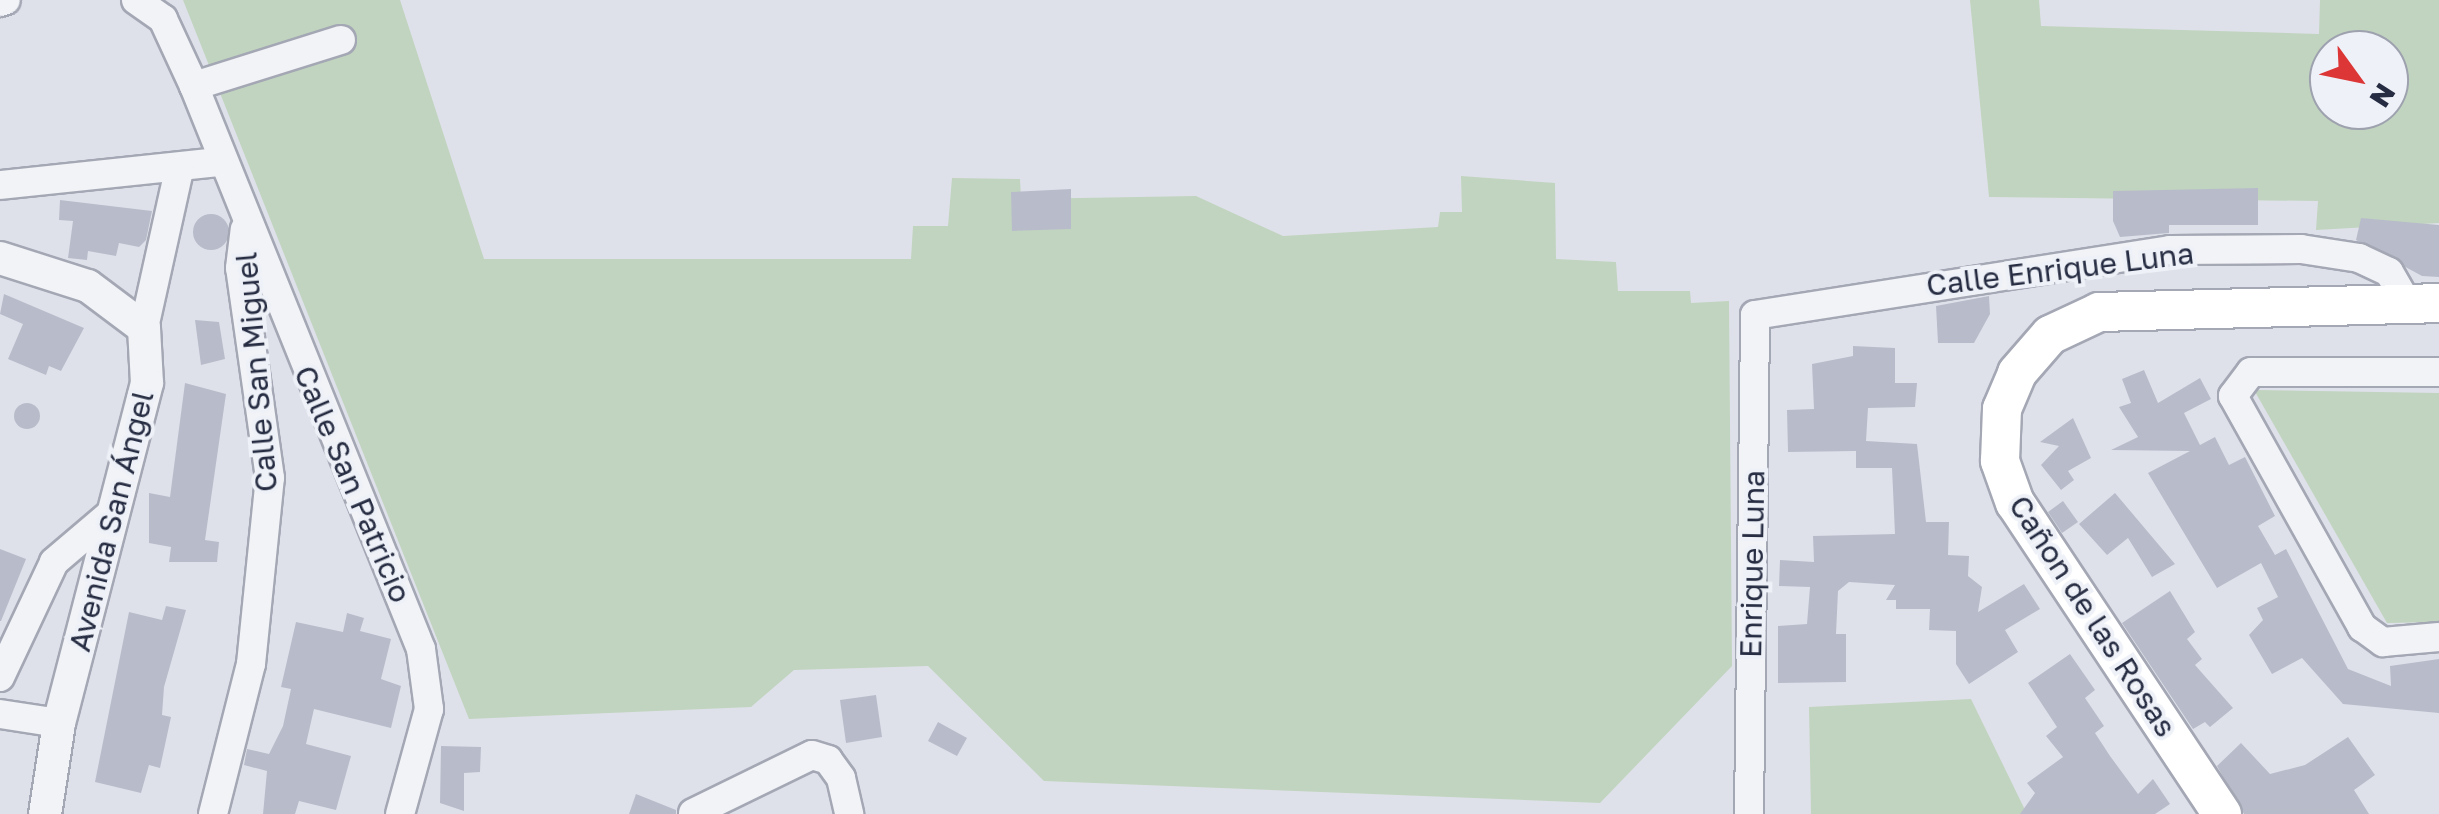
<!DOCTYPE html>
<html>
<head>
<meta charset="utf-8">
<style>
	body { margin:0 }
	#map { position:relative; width:2439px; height:814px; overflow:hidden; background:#dfe1ea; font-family:"Golos Text",sans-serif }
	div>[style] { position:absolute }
	.green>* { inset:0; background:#c1d4bf }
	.building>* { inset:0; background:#b8bcca }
	.round { border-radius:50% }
	.roads { filter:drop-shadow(2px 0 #a4a7b4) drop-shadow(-2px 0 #a4a7b4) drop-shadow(0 2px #a4a7b4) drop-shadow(0 -2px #a4a7b4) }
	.minor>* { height:28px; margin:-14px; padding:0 14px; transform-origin:14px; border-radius:14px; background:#f2f3f7 }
	.tertiary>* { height:32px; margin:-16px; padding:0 16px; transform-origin:16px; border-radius:16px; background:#f2f3f7 }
	.secondary>* { height:38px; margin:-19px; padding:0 19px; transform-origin:19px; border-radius:19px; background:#fff }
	span { translate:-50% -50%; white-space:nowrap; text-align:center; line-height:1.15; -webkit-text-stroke:8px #eef1f7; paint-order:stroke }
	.street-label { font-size:30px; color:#262c42 }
	.north { position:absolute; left:2309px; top:30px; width:100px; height:100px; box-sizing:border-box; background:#eef1f7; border:2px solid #9ea2af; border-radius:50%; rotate:123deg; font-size:28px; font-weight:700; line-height:40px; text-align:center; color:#262c42 }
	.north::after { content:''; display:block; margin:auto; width:35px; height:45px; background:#dc3637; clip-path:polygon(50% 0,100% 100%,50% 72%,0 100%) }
</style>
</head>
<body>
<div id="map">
	<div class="green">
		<i style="clip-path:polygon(183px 0,400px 0,484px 259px,911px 259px,913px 226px,948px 226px,952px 178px,1020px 179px,1021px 199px,1196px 196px,1283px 236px,1438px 227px,1440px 212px,1462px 212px,1461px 176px,1555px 183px,1556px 259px,1616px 262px,1618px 291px,1690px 291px,1691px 303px,1729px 301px,1732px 666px,1600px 803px,1044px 781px,928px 666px,794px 670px,751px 707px,469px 719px)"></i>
		<i style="clip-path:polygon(evenodd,1970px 0,2039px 0,2041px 26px,2319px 34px,2320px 0,2439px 0,2439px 223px,2316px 230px,2318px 201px,1989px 197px,1970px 0,2329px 50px,2389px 50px,2389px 110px,2329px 110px,2329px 50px)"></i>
		<i style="clip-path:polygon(2254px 390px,2439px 393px,2439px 622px,2387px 623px)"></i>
		<i style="clip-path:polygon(1971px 699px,2027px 814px,1811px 814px,1809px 707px)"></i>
	</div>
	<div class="building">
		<i style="clip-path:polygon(2258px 188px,2258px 225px,2169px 225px,2169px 233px,2120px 237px,2113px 221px,2113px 191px)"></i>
		<i style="clip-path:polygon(1071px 189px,1071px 229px,1012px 231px,1011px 192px)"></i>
		<i style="clip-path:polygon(60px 200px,152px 211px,146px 240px,139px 247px,119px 243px,116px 256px,88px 251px,87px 260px,68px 258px,73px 221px,59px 220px)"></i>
		<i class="round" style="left:193px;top:214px;width:36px;height:36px"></i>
		<i style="clip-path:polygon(2361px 218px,2439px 225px,2439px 277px,2422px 276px,2356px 240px)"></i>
		<i style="clip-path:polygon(4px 294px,84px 328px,61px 371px,49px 366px,46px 375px,8px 359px,23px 324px,0 314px)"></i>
		<i style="clip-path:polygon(1989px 296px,1990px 314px,1974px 343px,1938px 343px,1936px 306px)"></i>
		<i style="clip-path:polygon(195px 320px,219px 322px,225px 359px,201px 365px)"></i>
		<i style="clip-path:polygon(1853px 346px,1895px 348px,1895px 383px,1917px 383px,1915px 407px,1868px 408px,1866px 441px,1917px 444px,1926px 522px,1949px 522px,1948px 555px,1969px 556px,1968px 576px,1982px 587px,1978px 612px,2024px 584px,2040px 609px,2005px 630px,2018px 652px,1969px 684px,1956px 664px,1956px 631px,1929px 630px,1930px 609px,1896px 609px,1896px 600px,1886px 600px,1895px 585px,1849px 582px,1838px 591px,1836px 634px,1846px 634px,1846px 682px,1778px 683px,1778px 626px,1807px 624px,1810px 587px,1779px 586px,1780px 560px,1814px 562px,1813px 536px,1895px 534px,1892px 468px,1856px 468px,1856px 451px,1788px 452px,1787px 410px,1814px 409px,1812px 364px,1853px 356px)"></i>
		<i style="clip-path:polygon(2144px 370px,2158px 403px,2200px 378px,2211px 399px,2184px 413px,2200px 445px,2215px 437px,2229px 465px,2245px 457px,2275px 516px,2258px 526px,2275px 555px,2286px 549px,2348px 669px,2391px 686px,2390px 666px,2439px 659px,2439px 713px,2343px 704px,2302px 658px,2272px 674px,2249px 635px,2263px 620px,2257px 608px,2278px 597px,2261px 563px,2217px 588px,2148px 473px,2190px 451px,2111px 450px,2138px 437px,2119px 407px,2131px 403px,2122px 379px)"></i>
		<i style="clip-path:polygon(185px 383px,226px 394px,205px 540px,219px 542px,217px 562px,169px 562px,171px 547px,149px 543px,149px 493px,170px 497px)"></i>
		<i class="round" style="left:14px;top:403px;width:26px;height:26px"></i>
		<i style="clip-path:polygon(2073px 418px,2091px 458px,2068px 471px,2074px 480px,2061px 490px,2041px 465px,2059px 446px,2040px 442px)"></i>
		<i style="clip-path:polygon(2115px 493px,2175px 564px,2152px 577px,2128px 538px,2107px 555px,2079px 524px)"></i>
		<i style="clip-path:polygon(2063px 501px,2078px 522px,2062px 533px,2048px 512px)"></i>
		<i style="clip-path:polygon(0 549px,26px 559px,1px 621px,0 621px)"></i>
		<i style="clip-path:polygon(2170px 591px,2195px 632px,2187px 639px,2202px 659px,2195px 665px,2233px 708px,2210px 727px,2205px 722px,2193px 729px,2122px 623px)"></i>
		<i style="clip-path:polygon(166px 606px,186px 610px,164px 687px,162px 715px,171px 717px,160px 768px,149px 765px,141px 793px,95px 782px,129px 612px,162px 620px)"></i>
		<i style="clip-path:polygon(347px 613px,364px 618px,360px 631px,391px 639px,381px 679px,401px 686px,391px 728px,314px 709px,306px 744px,351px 756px,336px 810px,299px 801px,295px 814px,263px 814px,267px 771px,244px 765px,247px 749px,269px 754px,283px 726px,291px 689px,281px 687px,296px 622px,343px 632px)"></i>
		<i style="clip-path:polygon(2070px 654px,2095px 690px,2085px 698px,2104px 726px,2095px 733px,2110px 756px,2138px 794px,2153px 779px,2170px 804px,2155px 814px,2020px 814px,2035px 793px,2027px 783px,2063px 757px,2046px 736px,2057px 727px,2028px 683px)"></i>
		<i style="clip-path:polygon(876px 695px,882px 737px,846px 743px,840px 700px)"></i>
		<i style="clip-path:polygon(938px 722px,967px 738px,957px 756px,928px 741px)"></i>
		<i style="clip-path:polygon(2348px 737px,2375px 775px,2354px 790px,2369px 814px,2244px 814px,2217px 766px,2241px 743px,2270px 774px,2305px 765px)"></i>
		<i style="clip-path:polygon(441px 746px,481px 747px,480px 772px,464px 773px,464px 811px,440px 803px)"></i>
		<i style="clip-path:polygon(636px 794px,676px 810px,676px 814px,629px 814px)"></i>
	</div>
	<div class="roads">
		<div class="minor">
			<i style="left:136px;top:0;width:33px;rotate:35deg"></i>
			<i style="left:163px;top:19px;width:74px;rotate:65.2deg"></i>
			<i style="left:194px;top:86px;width:607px;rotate:68.04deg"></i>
			<i style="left:421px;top:649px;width:61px;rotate:82.4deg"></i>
			<i style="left:429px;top:709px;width:109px;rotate:105.4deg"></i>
			<i style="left:0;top:2px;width:6px;rotate:-18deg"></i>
			<i style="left:194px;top:86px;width:154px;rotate:-17.4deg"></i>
			<i style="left:0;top:185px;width:220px;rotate:-6deg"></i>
			<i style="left:144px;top:328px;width:162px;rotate:-77.5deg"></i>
			<i style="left:2439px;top:372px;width:188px;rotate:180deg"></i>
			<i style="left:2251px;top:372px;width:30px;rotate:127deg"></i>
			<i style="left:2233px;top:396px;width:265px;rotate:60.8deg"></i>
			<i style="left:2362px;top:627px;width:26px;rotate:36deg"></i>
			<i style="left:2383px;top:642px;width:56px;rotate:-5.1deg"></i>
			<i style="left:0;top:677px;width:127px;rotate:-64.8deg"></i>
			<i style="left:54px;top:562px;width:80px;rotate:-40.4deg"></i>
			<i style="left:0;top:714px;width:60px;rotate:8.7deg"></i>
			<i style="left:693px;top:813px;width:132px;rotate:-26deg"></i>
			<i style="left:812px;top:755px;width:17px;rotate:17deg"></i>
			<i style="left:828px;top:760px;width:22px;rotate:54deg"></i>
			<i style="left:841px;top:778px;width:37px;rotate:77deg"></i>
			<i style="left:213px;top:814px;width:155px;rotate:-75.8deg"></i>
			<i style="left:251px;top:664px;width:187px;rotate:-84.2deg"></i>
			<i style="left:270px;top:478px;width:212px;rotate:-98.1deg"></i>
			<i style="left:240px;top:268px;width:39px;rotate:-83deg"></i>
			<i style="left:1749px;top:814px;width:499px;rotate:-89.3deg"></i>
			<i style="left:1755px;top:315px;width:420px;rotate:-8.9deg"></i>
			<i style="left:2170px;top:250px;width:131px;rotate:-0.4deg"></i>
			<i style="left:2301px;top:249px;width:59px;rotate:8.8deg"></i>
			<i style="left:2359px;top:258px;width:33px;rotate:25deg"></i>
			<i style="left:2389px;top:272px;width:34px;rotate:60deg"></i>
		</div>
		<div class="tertiary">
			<i style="left:0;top:258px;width:92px;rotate:17.7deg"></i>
			<i style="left:88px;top:286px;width:70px;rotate:36.9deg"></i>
			<i style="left:144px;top:328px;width:55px;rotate:86.9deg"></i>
			<i style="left:147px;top:383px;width:351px;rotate:104.5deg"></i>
			<i style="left:59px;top:723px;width:92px;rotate:98.7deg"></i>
		</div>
		<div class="secondary">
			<i style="left:2222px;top:814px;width:374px;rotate:-123.6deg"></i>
			<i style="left:2015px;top:503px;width:45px;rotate:-109.7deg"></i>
			<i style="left:2000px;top:461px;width:52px;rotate:-87.8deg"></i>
			<i style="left:2002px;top:409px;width:39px;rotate:-67deg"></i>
			<i style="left:2017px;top:373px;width:50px;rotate:-49deg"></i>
			<i style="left:2050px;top:335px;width:54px;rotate:-25.1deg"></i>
			<i style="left:2099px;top:312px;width:340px;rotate:-1.5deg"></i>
		</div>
	</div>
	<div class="street-label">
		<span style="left:2060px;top:269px;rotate:-7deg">Calle Enrique Luna</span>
		<span style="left:256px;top:372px;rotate:-95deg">Calle San Miguel</span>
		<span style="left:353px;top:484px;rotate:67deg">Calle San Patricio</span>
		<span style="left:111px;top:521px;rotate:-76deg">Avenida San Ángel</span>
		<span style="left:1752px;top:564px;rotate:-89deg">Enrique Luna</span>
		<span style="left:2093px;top:616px;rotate:57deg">Cañon de las Rosas</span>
	</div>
	<div class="north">N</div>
</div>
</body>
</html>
